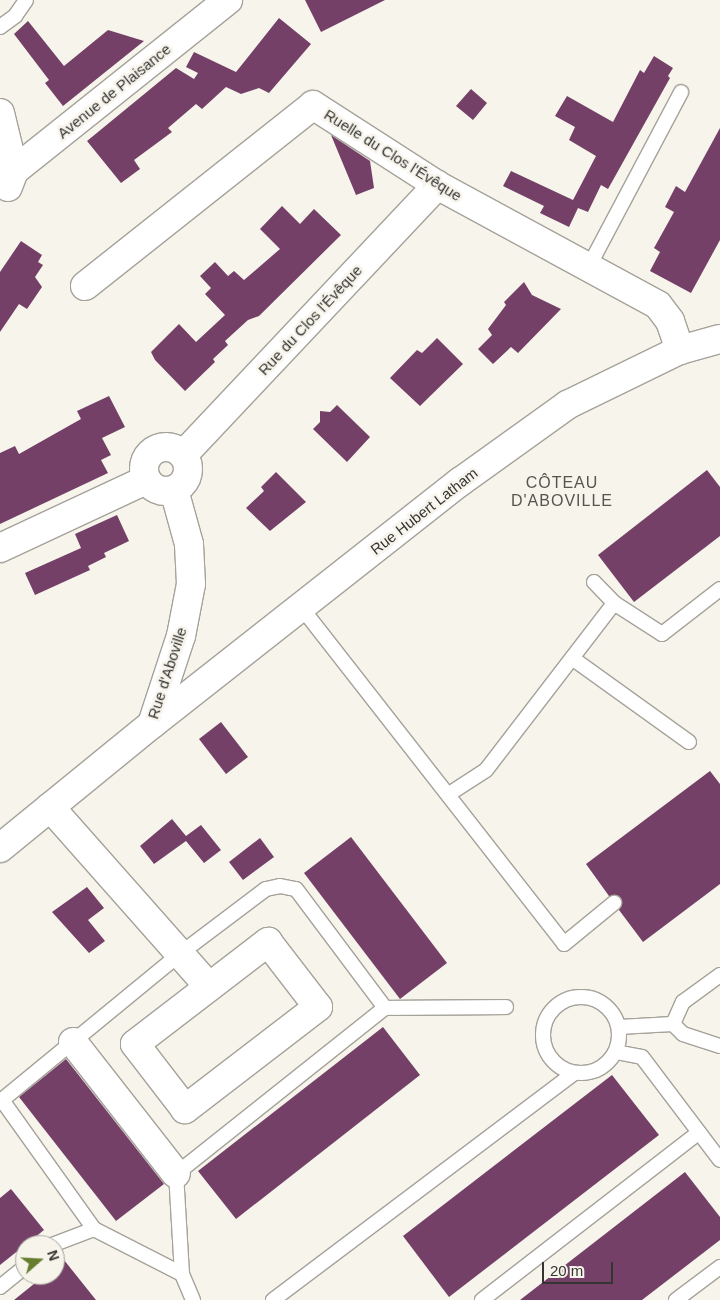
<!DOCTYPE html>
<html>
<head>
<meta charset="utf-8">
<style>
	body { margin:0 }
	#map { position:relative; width:720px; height:1300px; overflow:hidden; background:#f7f4ec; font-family:Helvetica,sans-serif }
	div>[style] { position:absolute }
	.building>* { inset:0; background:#744067 }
	.roads { filter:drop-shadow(1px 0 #a5a29a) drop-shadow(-1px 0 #a5a29a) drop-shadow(0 1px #a5a29a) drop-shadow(0 -1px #a5a29a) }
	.lane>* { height:14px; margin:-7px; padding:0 7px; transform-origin:7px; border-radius:7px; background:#fff }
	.lane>.ring { margin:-7px; padding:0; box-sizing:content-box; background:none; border:14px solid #fff; border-radius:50% }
	.street>* { height:28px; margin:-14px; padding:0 14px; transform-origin:14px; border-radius:14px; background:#fff }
	.street>.ring { margin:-14px; padding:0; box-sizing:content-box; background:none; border:28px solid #fff; border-radius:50% }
	span { translate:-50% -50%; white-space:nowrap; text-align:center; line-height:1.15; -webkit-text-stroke:5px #f7f4ec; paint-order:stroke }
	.street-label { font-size:15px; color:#353431 }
	.neighbourhood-label { font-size:16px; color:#58554e; letter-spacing:1px }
	.north { position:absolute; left:15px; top:1235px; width:50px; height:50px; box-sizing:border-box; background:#f7f4ec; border:1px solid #a9a7a1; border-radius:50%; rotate:71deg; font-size:14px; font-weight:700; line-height:20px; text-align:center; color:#353431 }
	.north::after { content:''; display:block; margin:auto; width:18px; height:22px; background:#667e30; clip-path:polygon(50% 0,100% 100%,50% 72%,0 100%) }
	.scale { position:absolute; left:542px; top:1262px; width:71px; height:22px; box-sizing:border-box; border:2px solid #353431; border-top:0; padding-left:6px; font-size:15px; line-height:18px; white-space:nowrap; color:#353431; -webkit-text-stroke:4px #f7f4ec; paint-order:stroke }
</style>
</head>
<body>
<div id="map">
	<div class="building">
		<i style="clip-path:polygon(305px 0,385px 0,321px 32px)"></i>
		<i style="clip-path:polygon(279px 18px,311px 44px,269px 93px,259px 88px,241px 94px,226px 87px,202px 109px,196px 104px,168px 128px,172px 132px,134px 160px,140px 169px,121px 183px,87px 141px,176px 68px,194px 79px,198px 73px,186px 67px,194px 52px,236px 72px)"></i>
		<i style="clip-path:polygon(28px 21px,64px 66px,108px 30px,144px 41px,63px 106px,45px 83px,49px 80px,14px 34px)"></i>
		<i style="clip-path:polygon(654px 56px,673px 68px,668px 76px,670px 78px,608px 189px,601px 185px,588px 212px,578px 208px,569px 227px,540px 213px,544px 206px,503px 186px,511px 171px,573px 200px,596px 156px,569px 140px,575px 127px,555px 116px,567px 96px,613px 122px,640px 70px,644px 73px)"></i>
		<i style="clip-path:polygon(471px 89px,487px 103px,473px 120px,456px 106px)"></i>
		<i style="clip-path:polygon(720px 128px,720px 240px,691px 293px,650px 271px,660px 252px,654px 248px,674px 212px,665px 207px,676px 186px,685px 192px)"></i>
		<i style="clip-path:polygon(331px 135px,370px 161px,374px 188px,356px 195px)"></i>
		<i style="clip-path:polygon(282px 206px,300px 224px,314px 209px,341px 235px,259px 316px,248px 320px,225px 341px,228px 345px,213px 359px,215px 362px,185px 391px,155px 360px,151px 352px,179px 324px,196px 342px,225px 315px,205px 294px,211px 288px,200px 276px,215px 262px,228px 276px,234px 271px,244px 280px,280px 249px,260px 229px)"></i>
		<i style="clip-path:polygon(21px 241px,42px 255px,38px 262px,43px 265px,35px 277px,42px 287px,27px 309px,19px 304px,0 332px,0 272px)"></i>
		<i style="clip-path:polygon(524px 282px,532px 295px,561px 309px,518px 353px,511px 347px,493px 364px,478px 349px,492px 335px,488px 329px,506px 305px,504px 302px)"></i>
		<i style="clip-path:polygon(437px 338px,463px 364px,420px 406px,390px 378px,417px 350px,422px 353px)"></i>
		<i style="clip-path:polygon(109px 396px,125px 427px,102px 438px,111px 455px,101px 460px,108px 473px,0 524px,0 453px,15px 446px,19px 454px,81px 419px,77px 411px)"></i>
		<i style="clip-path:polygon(337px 405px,370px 437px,347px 462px,313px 429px,320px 422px,320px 411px,330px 412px)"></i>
		<i style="clip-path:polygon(707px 470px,720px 487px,720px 536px,634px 602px,598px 555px)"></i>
		<i style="clip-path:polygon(276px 472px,306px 502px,270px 531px,246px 508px,264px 491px,261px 487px)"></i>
		<i style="clip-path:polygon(117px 515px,129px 541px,104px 553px,106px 557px,88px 566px,90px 570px,35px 595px,25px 573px,81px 548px,75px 534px)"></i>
		<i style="clip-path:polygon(221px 722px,248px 757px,226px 774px,199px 739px)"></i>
		<i style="clip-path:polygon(710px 771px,720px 784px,720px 884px,643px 942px,619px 910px,621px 898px,609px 896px,586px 864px)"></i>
		<i style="clip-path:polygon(172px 819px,186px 836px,201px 825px,221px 850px,204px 863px,186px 841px,154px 864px,140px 846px)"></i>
		<i style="clip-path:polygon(351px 837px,447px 963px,400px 999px,304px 873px)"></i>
		<i style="clip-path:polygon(260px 838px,274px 857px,243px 880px,229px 862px)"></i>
		<i style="clip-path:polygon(87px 887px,104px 908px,88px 920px,105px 941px,89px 953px,52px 912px)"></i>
		<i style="clip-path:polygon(383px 1027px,420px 1075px,236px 1219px,198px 1171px)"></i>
		<i style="clip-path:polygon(66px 1059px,164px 1184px,116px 1221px,19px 1097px)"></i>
		<i style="clip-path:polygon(612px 1075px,659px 1135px,449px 1297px,403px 1236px)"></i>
		<i style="clip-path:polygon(685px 1172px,720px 1217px,720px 1240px,642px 1300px,520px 1300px)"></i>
		<i style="clip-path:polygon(11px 1189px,44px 1230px,0 1265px,0 1198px)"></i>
		<i style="clip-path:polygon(64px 1260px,96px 1300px,14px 1300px,45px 1275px,55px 1275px,55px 1267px)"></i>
	</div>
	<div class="roads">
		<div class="lane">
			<i style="left:0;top:27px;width:19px;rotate:-36deg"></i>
			<i style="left:15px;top:16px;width:19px;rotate:-55deg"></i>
			<i style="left:588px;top:268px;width:199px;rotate:-62.1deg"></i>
			<i style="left:594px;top:582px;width:29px;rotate:46deg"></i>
			<i style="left:614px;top:603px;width:57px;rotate:32.9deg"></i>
			<i style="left:662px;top:634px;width:73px;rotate:-37.8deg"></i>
			<i style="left:301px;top:607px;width:427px;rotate:52deg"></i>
			<i style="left:564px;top:944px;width:65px;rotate:-39.4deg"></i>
			<i style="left:572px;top:658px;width:144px;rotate:35.7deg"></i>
			<i style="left:449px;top:794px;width:44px;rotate:-33deg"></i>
			<i style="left:486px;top:770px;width:210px;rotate:-52.5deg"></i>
			<i class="ring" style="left:543px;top:997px;width:62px;height:62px"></i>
			<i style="left:673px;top:1024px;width:24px;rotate:-66deg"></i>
			<i style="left:683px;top:1002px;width:46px;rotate:-36.1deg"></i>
			<i style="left:619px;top:1027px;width:54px;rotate:-3.2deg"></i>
			<i style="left:673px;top:1024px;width:14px;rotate:45deg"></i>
			<i style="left:683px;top:1034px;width:39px;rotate:18deg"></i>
			<i style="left:616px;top:1052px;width:26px;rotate:11deg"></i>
			<i style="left:642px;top:1057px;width:129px;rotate:52.9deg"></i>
			<i style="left:52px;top:1245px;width:45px;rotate:-20.9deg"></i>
			<i style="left:182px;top:1274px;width:100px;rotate:-93.4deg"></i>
			<i style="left:176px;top:1174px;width:267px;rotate:-38.5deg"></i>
			<i style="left:385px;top:1008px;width:121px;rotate:-0.5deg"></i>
			<i style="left:0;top:1287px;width:32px;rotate:-39deg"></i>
			<i style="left:193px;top:1300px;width:28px;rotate:-113deg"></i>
			<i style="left:182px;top:1274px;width:99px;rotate:-152.9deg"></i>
			<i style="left:94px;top:1229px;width:158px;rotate:-125.5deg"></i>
			<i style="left:2px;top:1100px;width:232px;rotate:-39.4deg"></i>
			<i style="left:181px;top:953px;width:106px;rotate:-37deg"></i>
			<i style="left:266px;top:889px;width:14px;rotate:-12deg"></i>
			<i style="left:280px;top:886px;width:16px;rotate:11deg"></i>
			<i style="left:296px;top:889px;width:149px;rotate:53.2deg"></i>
			<i style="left:273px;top:1300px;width:377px;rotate:-37deg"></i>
			<i style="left:482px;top:1300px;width:274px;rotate:-37.7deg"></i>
			<i style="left:676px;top:1300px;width:55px;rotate:-36.9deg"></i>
		</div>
		<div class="street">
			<i style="left:0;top:113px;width:60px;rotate:76.4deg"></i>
			<i style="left:14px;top:171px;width:17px;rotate:111deg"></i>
			<i style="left:0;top:182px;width:292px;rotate:-38.6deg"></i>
			<i style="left:85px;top:286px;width:291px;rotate:-38.4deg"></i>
			<i style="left:313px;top:105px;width:148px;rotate:32.8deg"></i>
			<i style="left:437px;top:185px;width:251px;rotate:28.5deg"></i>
			<i style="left:658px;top:305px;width:20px;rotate:53deg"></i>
			<i style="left:670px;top:321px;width:31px;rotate:71deg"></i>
			<i class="ring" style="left:144px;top:447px;width:16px;height:16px"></i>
			<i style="left:183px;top:455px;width:371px;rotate:-46.7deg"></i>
			<i style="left:0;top:548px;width:161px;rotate:-25deg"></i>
			<i style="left:152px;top:724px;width:392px;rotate:-38.2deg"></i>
			<i style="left:460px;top:482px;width:132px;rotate:-35.7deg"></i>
			<i style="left:567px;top:405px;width:126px;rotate:-26deg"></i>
			<i style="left:680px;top:350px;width:41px;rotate:-15.4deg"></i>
			<i style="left:50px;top:807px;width:240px;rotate:48.5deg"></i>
			<i style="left:0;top:848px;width:196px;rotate:-39.2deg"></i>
			<i style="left:152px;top:724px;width:93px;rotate:-71.8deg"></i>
			<i style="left:181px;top:636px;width:53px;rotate:-79.1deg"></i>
			<i style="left:191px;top:584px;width:40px;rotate:-92.9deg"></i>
			<i style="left:189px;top:544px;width:56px;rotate:-105.5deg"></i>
			<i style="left:268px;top:942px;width:82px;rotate:52.4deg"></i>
			<i style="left:318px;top:1007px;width:168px;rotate:142.5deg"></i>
			<i style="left:185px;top:1109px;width:82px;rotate:-127.6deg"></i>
			<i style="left:135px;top:1044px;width:168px;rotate:-37.5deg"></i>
			<i style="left:73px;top:1042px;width:167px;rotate:52deg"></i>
		</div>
	</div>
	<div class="street-label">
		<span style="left:114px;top:91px;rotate:-39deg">Avenue de Plaisance</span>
		<span style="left:393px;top:155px;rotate:32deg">Ruelle du Clos l'Évêque</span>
		<span style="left:310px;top:320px;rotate:-47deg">Rue du Clos l'Évêque</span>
		<span style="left:424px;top:511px;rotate:-38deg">Rue Hubert Latham</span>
		<span style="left:167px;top:673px;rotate:-72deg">Rue d'Aboville</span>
	</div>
	<div class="neighbourhood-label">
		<span style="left:562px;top:492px">CÔTEAU<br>D'ABOVILLE</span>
	</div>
	<div class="north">N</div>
	<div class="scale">20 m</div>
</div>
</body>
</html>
